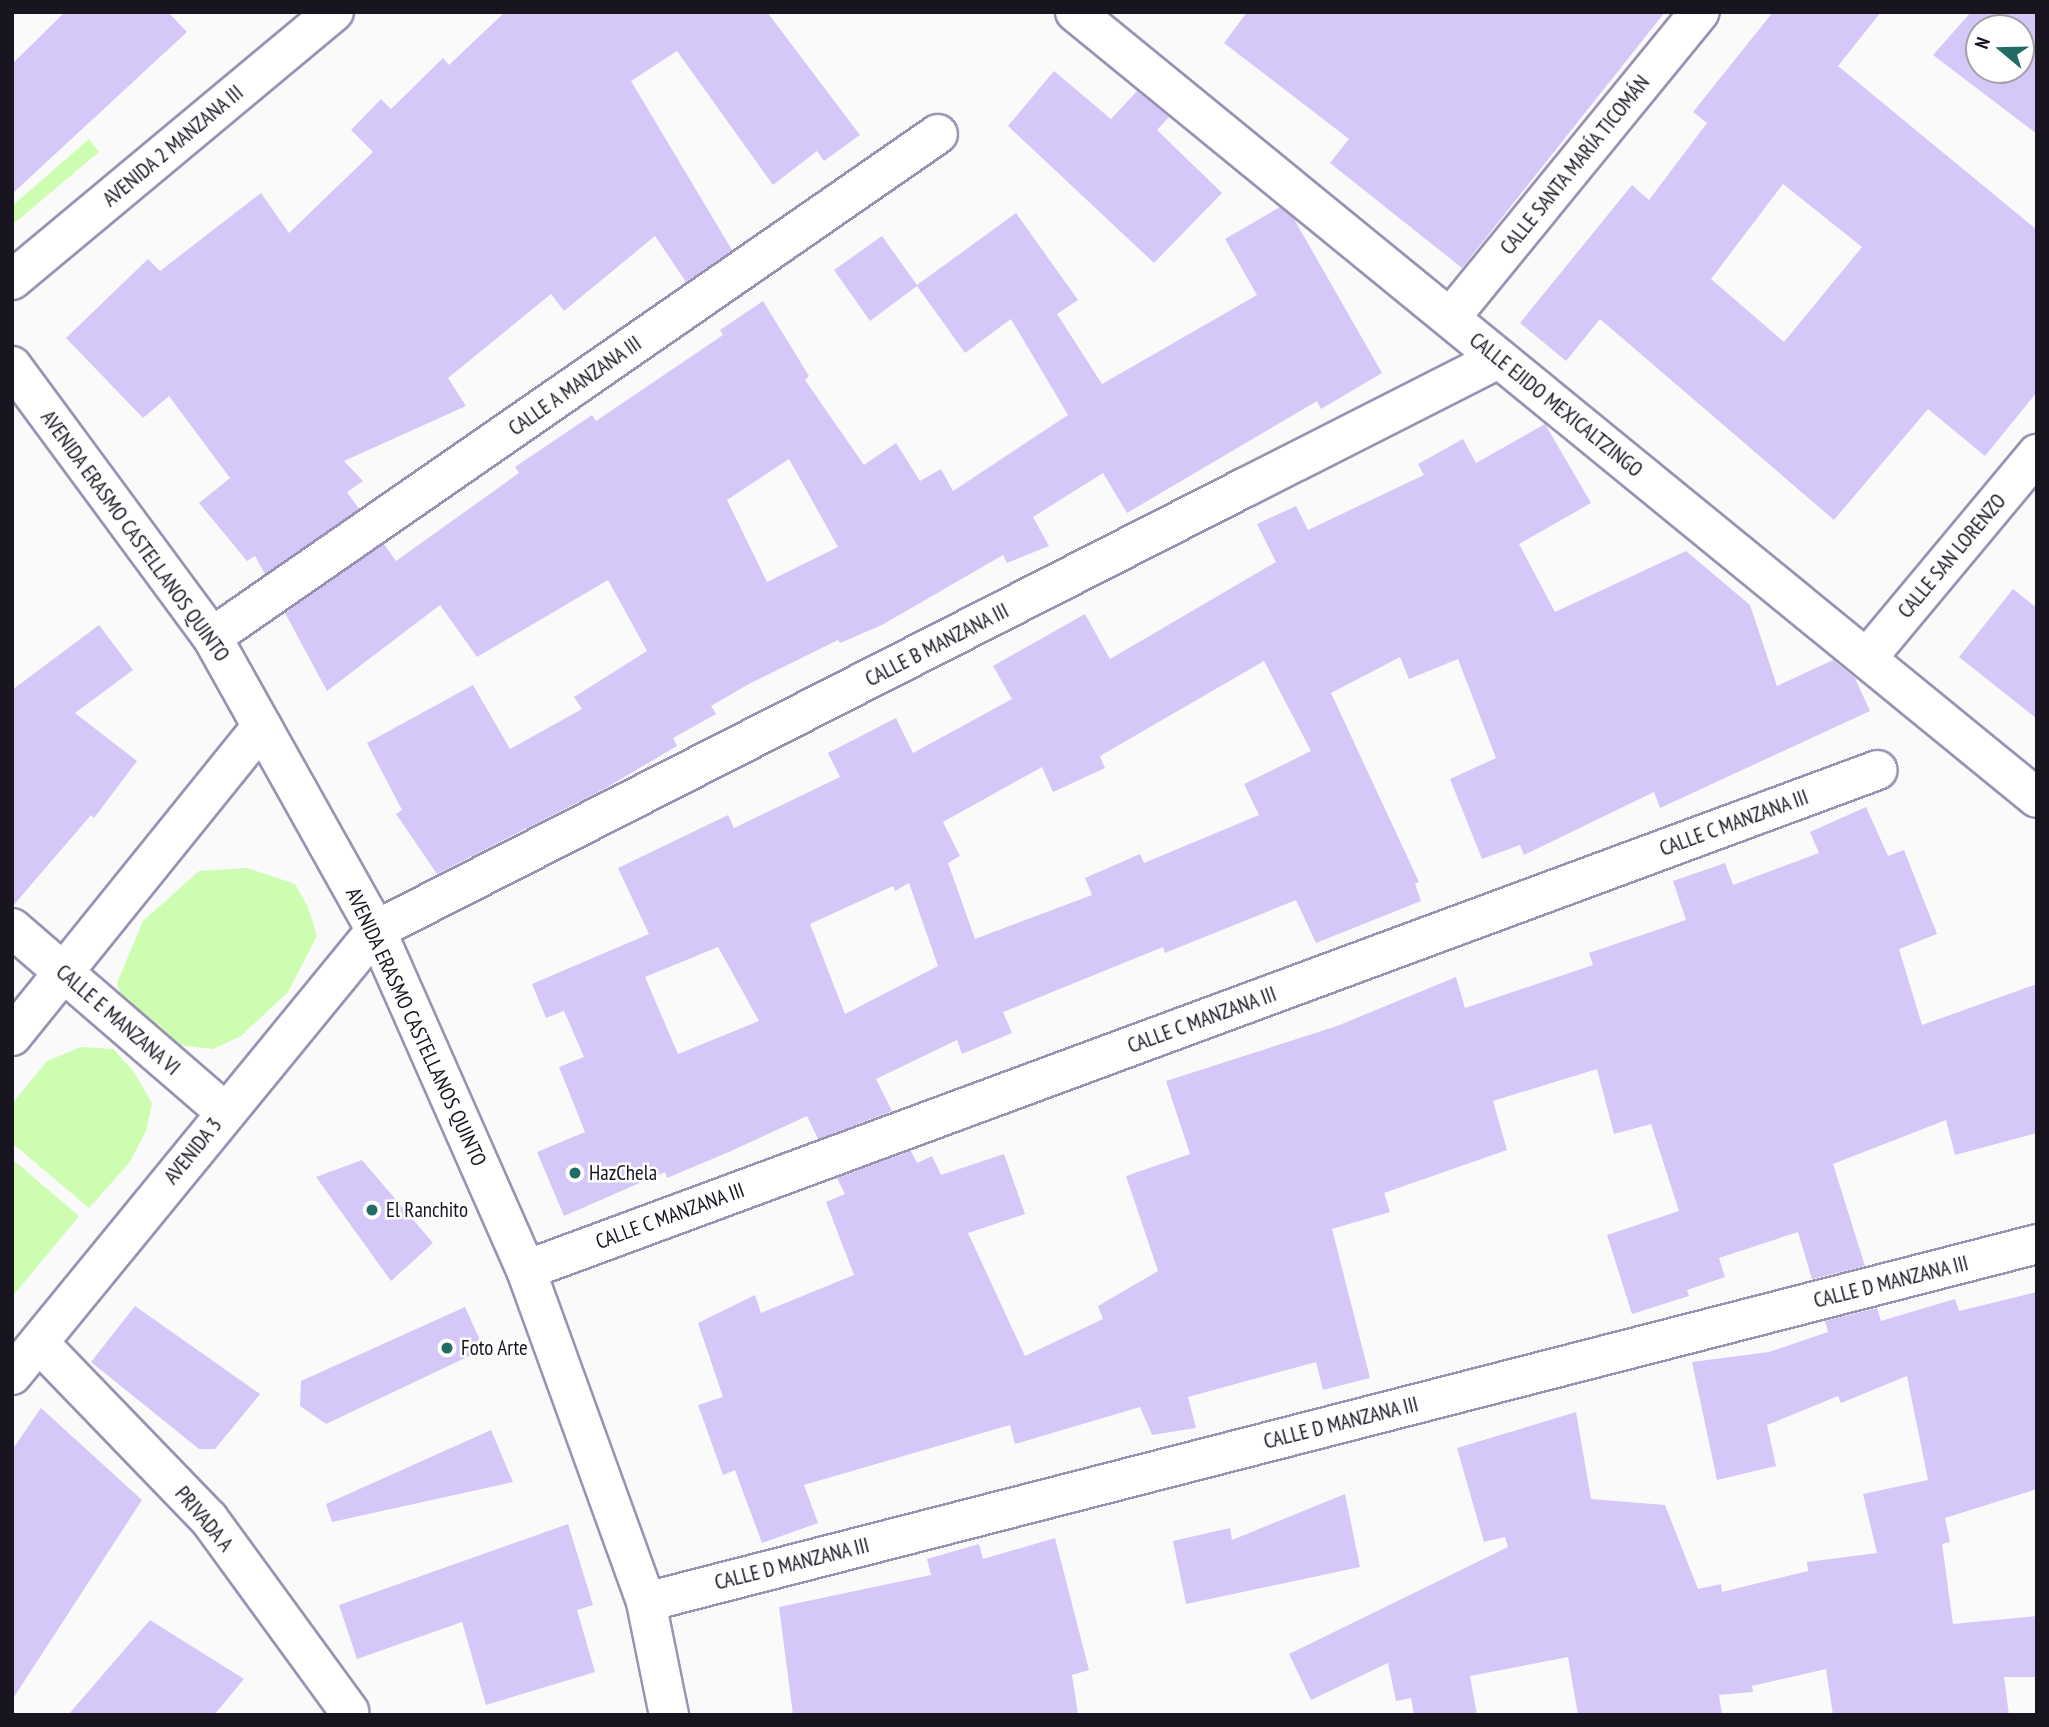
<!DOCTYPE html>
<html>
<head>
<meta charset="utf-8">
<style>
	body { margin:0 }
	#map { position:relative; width:2049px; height:1727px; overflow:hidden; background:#fafafa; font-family:"PT Sans Narrow",sans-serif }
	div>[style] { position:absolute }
	.green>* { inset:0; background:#cdfdb1 }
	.building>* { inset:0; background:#d5c8f9 }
	.roads { filter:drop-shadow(2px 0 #9a92b2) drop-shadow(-2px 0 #9a92b2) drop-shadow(0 2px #9a92b2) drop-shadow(0 -2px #9a92b2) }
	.pedestrian>* { height:38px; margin:-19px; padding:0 19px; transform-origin:19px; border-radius:19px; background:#fff }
	.minor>* { height:38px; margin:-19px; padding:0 19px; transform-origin:19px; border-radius:19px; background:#fff }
	.tertiary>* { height:38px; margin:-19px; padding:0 19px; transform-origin:19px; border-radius:19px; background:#fff }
	.dots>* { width:19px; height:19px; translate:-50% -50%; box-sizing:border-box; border:4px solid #fff; border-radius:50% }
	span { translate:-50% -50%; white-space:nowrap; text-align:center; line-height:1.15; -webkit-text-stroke:5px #fff; paint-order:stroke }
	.street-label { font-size:21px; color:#181521 }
	.poi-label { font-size:21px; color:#181521 }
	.left { translate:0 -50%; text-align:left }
	.frame { position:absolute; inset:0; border:14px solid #181521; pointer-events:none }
	.north { position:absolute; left:1965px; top:14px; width:70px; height:70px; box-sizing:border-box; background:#fff; border:2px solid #a3a1a6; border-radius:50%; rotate:289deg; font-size:19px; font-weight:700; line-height:28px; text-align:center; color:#181521 }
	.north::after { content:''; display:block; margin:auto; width:24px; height:32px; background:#236c66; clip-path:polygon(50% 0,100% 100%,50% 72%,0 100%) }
</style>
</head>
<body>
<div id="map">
	<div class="green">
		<i style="clip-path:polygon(89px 139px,99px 152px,12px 225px,12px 206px)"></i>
		<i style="clip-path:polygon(247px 868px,295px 884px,308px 907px,317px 936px,288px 992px,241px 1036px,213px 1049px,179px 1045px,149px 1031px,125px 1008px,117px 983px,143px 921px,199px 871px)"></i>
		<i style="clip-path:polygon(81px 1047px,113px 1049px,134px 1072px,152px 1103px,146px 1131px,129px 1163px,89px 1208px,12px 1143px,12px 1104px,47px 1061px)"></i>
		<i style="clip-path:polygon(12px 1159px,79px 1216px,12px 1297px)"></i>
	</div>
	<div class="building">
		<i style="clip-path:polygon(65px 12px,168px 12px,187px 32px,12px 194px,12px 64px)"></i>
		<i style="clip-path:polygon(505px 12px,767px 12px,860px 135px,824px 161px,817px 151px,773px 185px,677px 51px,631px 81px,732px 250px,686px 282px,655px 236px,564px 311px,551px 294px,448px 378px,466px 406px,344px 461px,363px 481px,347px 492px,359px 509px,265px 574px,255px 556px,247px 561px,199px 503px,230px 478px,169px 396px,143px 418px,66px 338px,148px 259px,160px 271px,261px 193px,289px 233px,373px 152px,351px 130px,381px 99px,391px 109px,443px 58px,449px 65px)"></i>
		<i style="clip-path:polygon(1247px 12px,1665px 12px,1462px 268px,1330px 163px,1349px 139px,1224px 43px)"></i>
		<i style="clip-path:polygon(evenodd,1773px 12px,1881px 12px,1838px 66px,2037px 230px,2037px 392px,1985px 456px,1928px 409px,1834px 520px,1600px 319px,1566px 361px,1520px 323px,1632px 185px,1649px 200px,1707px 123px,1693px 112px,1773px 12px,1783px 184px,1862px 247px,1784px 342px,1711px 279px,1783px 184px)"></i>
		<i style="clip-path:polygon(evenodd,1971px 12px,2037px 12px,2037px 134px,1933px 55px,1971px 12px,1979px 28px,2021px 28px,2021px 70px,1979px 70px,1979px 28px)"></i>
		<i style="clip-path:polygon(1054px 71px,1111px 119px,1137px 91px,1169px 117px,1157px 130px,1222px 193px,1154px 263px,1008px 126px)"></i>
		<i style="clip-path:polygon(evenodd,1280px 207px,1294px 219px,1382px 373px,1321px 409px,1317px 401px,1127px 513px,1103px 473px,1033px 517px,1049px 546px,1007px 563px,1003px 555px,882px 625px,840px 643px,838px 640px,749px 684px,711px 706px,716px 714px,673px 738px,677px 746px,604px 789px,437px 874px,396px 814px,402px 810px,367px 743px,473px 685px,510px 749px,582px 709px,574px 697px,647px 651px,608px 580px,477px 657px,440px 605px,327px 691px,285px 613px,384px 544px,396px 561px,519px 473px,515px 467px,592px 415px,596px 421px,723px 335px,720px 330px,763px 301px,809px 376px,805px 380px,864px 465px,896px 443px,920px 481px,941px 469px,953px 491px,1068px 415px,1011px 319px,965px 353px,917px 286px,870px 321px,834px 270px,882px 236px,917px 285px,1016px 213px,1078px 300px,1057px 314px,1102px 384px,1257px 295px,1225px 239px,1280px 207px,789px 459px,838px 547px,767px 582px,727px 500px,789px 459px)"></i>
		<i style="clip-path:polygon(evenodd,1545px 424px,1591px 503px,1519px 544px,1555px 612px,1686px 551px,1750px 605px,1777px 686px,1833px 660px,1855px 678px,1870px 711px,1660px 808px,1654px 792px,1524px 855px,1520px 845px,1482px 859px,1450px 779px,1496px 758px,1458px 659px,1409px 679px,1400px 657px,1331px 693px,1419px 882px,1415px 884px,1421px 901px,1316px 943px,1296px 900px,1165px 953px,1163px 947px,1003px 1012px,1012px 1033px,962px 1054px,957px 1040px,876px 1079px,892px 1111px,818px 1139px,807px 1116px,729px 1152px,667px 1178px,665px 1172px,564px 1216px,537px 1152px,585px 1132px,559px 1067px,584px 1057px,564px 1011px,546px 1018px,532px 984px,649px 934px,618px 868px,728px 815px,734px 828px,840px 777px,828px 753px,896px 718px,913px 753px,1012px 699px,993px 666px,1085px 614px,1110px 659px,1276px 562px,1257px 524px,1296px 506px,1308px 530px,1424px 475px,1418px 464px,1463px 439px,1476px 463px,1545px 424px,1264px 661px,1311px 751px,1244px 784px,1259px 815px,1144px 863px,1140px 854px,1085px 878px,1092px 895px,975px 939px,948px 863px,960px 856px,943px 822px,1042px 767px,1053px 792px,1105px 768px,1100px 756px,1264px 661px,1545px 424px,909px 883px,938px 966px,845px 1014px,810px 924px,893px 886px,895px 891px,909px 883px,1545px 424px,718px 947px,759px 1021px,678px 1054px,645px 977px,718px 947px)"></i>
		<i style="clip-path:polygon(2013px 589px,2037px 608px,2037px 719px,1959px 657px)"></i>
		<i style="clip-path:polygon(99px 625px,133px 670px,75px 713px,137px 761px,94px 818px,91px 815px,12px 907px,12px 690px)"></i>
		<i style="clip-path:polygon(1866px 807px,1888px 856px,1904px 850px,1937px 934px,1899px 949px,1922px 1025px,2037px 984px,2037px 1133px,1955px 1155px,1946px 1120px,1833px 1164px,1865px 1266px,1812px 1279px,1798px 1232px,1719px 1258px,1725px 1277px,1687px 1290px,1689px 1296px,1632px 1314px,1607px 1235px,1679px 1211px,1651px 1124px,1614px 1134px,1597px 1069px,1493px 1101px,1507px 1150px,1384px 1193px,1390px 1212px,1332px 1229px,1370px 1378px,1323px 1390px,1316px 1362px,1188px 1397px,1196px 1428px,1152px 1435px,1140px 1407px,1015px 1444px,1010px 1425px,804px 1485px,818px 1523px,762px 1543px,735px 1470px,723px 1475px,698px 1405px,723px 1397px,698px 1323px,755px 1295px,761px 1313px,854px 1275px,826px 1202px,845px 1194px,837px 1178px,911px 1151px,917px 1163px,932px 1156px,941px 1175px,1004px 1154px,1025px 1214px,968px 1233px,1025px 1356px,1103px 1319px,1098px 1306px,1158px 1271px,1126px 1176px,1190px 1154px,1166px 1081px,1337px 1026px,1456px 977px,1465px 1008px,1593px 965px,1589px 953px,1686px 920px,1673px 881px,1725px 863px,1733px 885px,1819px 853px,1810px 832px)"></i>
		<i style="clip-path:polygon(362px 1160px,433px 1243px,391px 1281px,316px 1177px)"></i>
		<i style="clip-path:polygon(2037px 1292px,2037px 1489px,1945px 1518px,1950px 1542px,1942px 1544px,1953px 1624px,2037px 1616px,2037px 1677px,2004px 1677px,2009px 1715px,1833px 1715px,1826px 1669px,1752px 1686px,1753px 1692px,1719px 1695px,1722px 1715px,1578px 1715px,1568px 1657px,1470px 1676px,1477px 1715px,1414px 1715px,1411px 1698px,1396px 1701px,1388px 1663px,1311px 1700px,1289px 1654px,1508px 1547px,1505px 1537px,1484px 1542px,1457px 1448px,1576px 1412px,1591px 1499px,1665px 1505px,1698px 1589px,1721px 1584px,1722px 1592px,1808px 1571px,1807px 1562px,1877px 1553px,1863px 1494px,1928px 1480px,1907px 1376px,1841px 1403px,1838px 1396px,1767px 1425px,1776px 1466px,1717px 1480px,1692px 1362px,1769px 1352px,1828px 1332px,1825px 1321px,1877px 1308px,1881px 1321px,1955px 1299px,1959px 1311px)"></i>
		<i style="clip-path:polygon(135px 1306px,260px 1394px,215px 1449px,199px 1449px,91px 1362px)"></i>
		<i style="clip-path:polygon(465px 1307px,484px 1349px,326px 1424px,300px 1406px,301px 1381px)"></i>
		<i style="clip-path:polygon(41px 1408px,142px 1500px,12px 1700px,12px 1450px)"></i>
		<i style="clip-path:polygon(491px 1430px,513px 1482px,332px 1522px,326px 1504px)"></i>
		<i style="clip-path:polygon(1345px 1494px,1360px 1567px,1186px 1604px,1173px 1541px,1230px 1528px,1232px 1540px)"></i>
		<i style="clip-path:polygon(568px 1524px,593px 1605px,577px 1610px,595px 1672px,486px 1705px,462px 1622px,357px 1659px,339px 1605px)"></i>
		<i style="clip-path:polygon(1055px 1538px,1089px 1670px,1072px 1675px,1078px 1715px,793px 1715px,779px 1607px,931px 1575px,927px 1559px,979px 1544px,983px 1559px)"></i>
		<i style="clip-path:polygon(150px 1620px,244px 1679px,214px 1715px,68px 1715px)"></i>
	</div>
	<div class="roads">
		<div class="pedestrian">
			<i style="left:1244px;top:488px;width:285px;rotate:-26.9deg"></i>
		</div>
		<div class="minor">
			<i style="left:1075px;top:12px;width:1242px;rotate:39.25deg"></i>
			<i style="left:1450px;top:318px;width:395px;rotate:-50.8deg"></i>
			<i style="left:212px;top:637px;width:883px;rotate:-34.72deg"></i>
			<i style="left:1867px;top:658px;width:266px;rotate:-50.2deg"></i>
			<i style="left:12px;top:928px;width:281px;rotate:40.8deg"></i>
			<i style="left:12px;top:1036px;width:398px;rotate:-51.1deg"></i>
			<i style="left:526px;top:1270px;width:1441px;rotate:-20.3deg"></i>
			<i style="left:39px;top:1343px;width:245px;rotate:46deg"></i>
			<i style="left:209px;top:1519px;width:238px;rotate:53.9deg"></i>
			<i style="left:12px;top:1375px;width:575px;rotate:-50.72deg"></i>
			<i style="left:376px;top:930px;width:974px;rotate:-26.99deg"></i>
			<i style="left:646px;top:1602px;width:1436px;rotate:-14.43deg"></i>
		</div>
		<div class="tertiary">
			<i style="left:12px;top:280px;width:419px;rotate:-39.8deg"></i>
			<i style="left:12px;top:366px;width:337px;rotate:53.6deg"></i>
			<i style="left:212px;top:637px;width:336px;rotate:60.8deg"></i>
			<i style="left:376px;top:930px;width:372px;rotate:66.2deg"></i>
			<i style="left:526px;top:1270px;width:353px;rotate:70.1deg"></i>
			<i style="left:646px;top:1602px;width:115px;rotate:78.5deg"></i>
		</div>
	</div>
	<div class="dots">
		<i style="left:575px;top:1173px;background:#236c66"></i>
		<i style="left:372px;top:1210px;background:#236c66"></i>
		<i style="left:447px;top:1348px;background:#236c66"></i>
	</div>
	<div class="street-label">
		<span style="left:173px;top:146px;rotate:-40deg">AVENIDA 2 MANZANA III</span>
		<span style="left:1575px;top:165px;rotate:-51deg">CALLE SANTA MARÍA TICOMÁN</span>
		<span style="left:575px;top:386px;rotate:-35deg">CALLE A MANZANA III</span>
		<span style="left:1556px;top:405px;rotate:39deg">CALLE EJIDO MEXICALTZINGO</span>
		<span style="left:135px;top:536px;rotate:54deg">AVENIDA ERASMO CASTELLANOS QUINTO</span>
		<span style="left:1952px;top:556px;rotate:-50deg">CALLE SAN LORENZO</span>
		<span style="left:937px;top:645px;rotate:-27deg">CALLE B MANZANA III</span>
		<span style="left:1734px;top:823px;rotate:-20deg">CALLE C MANZANA III</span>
		<span style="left:118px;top:1020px;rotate:41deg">CALLE E MANZANA VI</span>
		<span style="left:1202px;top:1020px;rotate:-20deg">CALLE C MANZANA III</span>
		<span style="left:416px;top:1027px;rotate:65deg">AVENIDA ERASMO CASTELLANOS QUINTO</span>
		<span style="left:193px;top:1151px;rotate:-51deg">AVENIDA 3</span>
		<span style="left:670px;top:1216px;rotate:-20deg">CALLE C MANZANA III</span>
		<span style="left:1891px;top:1282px;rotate:-14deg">CALLE D MANZANA III</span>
		<span style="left:1341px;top:1423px;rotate:-14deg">CALLE D MANZANA III</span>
		<span style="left:204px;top:1519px;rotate:50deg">PRIVADA A</span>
		<span style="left:792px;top:1564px;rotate:-14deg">CALLE D MANZANA III</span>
	</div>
	<div class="poi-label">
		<span class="left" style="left:589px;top:1173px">HazChela</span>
		<span class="left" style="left:386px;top:1210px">El Ranchito</span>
		<span class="left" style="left:461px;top:1348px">Foto Arte</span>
	</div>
	<div class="frame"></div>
	<div class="north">N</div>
</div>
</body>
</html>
